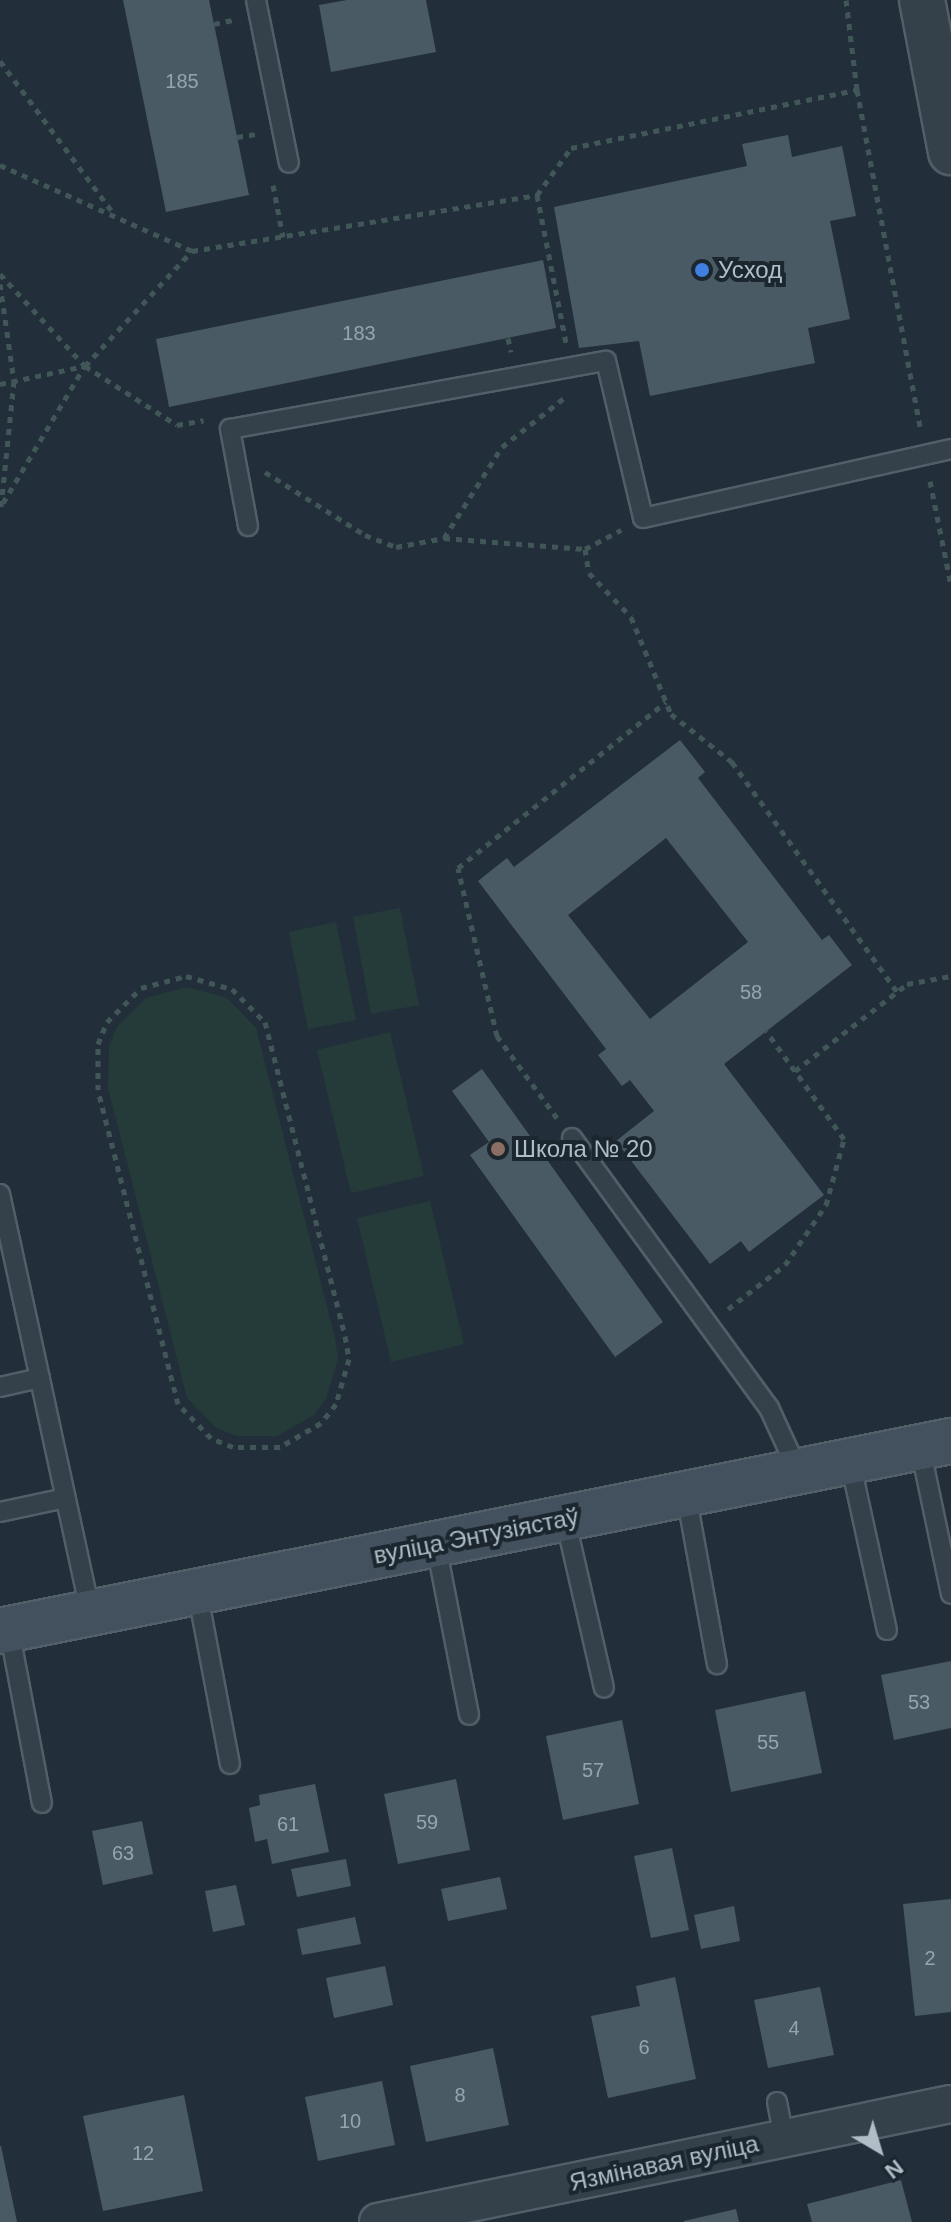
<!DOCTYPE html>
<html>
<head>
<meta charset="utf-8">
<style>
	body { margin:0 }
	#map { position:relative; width:951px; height:2222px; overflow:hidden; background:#222f3a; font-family:Arial,sans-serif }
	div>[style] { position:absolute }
	.green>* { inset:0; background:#243b3a }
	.building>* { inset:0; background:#4a5a65 }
	.path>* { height:5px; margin-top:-2.5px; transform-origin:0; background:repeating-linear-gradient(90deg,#415757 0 6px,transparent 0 12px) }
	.roads { filter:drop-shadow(2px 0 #535f68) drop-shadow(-2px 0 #535f68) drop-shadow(0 2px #535f68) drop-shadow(0 -2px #535f68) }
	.service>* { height:18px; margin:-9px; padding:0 9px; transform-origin:9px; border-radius:9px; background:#35414a }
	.minor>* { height:36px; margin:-18px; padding:0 18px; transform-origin:18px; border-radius:18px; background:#35414a }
	.tertiary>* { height:44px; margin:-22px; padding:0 22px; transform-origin:22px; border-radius:22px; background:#35414a }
	.secondary>* { height:44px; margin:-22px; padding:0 22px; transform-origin:22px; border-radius:22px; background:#43505d }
	.dots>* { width:22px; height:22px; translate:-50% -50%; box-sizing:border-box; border:4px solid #1b262f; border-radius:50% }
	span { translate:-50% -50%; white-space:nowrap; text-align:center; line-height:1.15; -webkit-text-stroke:8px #1b262f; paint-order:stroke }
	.number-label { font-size:20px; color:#96a4ae }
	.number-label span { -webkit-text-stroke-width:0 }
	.poi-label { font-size:24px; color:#b0bcc6 }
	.left { translate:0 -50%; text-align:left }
	.street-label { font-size:24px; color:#b0bcc6 }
	.north { position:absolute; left:839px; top:2110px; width:80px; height:80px; -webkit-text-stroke:6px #1b262f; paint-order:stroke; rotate:142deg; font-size:22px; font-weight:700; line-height:32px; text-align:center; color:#b0bcc6 }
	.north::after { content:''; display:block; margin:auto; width:28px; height:36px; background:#b0bcc6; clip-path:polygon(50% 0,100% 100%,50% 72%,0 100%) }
</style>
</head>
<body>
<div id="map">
	<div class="green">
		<i style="clip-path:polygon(400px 908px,419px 1005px,371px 1014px,353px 917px)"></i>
		<i style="clip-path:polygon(336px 922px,356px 1020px,308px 1029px,289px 932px)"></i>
		<i style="clip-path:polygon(187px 987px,227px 998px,256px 1028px,335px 1338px,338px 1359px,326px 1399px,314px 1415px,277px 1436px,236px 1436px,216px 1428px,187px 1398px,108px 1088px,109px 1047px,117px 1027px,146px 998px)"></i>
		<i style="clip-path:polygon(390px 1032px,424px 1176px,351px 1193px,317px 1050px)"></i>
		<i style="clip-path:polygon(430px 1201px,464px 1344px,391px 1362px,357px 1218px)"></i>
	</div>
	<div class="building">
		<i style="clip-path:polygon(123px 0,209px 0,249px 195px,166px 212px)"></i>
		<i style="clip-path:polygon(347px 0,426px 0,436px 52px,331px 72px,319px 5px)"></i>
		<i style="clip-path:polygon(788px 135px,792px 157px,842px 146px,856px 216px,830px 221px,850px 319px,808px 328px,815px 363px,650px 396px,639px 341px,579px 348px,554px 207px,747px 166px,742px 144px)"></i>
		<i style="clip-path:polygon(543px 260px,556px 328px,169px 407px,156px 339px)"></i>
		<i style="clip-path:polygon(evenodd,680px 740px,705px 772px,698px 778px,822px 940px,829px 935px,852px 965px,724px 1064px,824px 1195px,749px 1252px,741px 1241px,710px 1264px,616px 1141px,654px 1111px,630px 1080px,622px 1086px,598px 1055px,606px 1049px,478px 881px,507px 858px,514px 867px,680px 740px,666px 838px,748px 942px,650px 1019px,568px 915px,666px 838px)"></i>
		<i style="clip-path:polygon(482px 1069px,663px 1322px,615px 1357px,470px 1155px,489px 1142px,452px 1091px)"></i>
		<i style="clip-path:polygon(951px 1661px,951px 1728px,894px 1740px,881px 1675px)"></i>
		<i style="clip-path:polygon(805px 1691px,822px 1773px,731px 1792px,715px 1710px)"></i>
		<i style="clip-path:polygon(622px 1720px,639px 1804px,563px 1820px,546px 1736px)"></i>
		<i style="clip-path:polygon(456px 1779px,470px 1850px,398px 1864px,384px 1794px)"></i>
		<i style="clip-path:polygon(315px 1784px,329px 1852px,272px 1864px,267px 1839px,255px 1842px,249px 1808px,260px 1805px,259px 1795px)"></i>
		<i style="clip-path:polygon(142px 1821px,153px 1874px,103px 1885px,92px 1831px)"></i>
		<i style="clip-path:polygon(672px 1848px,689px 1930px,651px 1938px,634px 1856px)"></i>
		<i style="clip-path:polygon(346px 1859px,351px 1886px,297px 1897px,291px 1869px)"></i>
		<i style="clip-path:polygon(500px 1877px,507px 1909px,448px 1921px,441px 1889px)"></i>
		<i style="clip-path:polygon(236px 1885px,245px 1925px,213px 1932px,205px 1891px)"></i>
		<i style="clip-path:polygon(951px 1899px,951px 2012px,915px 2016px,903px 1904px)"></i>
		<i style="clip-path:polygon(734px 1906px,740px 1941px,701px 1949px,694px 1915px)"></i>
		<i style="clip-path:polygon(355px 1917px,361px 1944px,302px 1955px,297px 1929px)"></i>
		<i style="clip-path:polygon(385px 1966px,393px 2005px,334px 2018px,326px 1978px)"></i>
		<i style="clip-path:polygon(675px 1977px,696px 2079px,608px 2098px,591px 2016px,640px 2006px,636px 1986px)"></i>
		<i style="clip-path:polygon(820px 1987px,834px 2055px,768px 2068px,754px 2000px)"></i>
		<i style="clip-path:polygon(493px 2048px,509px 2125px,426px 2142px,410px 2066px)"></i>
		<i style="clip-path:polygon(382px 2081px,395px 2145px,318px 2161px,305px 2097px)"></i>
		<i style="clip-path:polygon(184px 2095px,203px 2191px,103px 2211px,83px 2116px)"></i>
		<i style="clip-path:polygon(0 2146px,1px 2146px,17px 2222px,0 2222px)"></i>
		<i style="clip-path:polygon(901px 2180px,912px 2222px,812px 2222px,807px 2204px)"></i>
		<i style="clip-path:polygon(736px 2209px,739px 2222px,684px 2222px,684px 2221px)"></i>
	</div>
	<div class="path">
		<i style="left:846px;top:0;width:91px;rotate:83deg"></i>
		<i style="left:214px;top:24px;width:19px;rotate:-12deg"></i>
		<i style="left:0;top:61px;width:186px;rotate:53.3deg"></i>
		<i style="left:237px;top:137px;width:19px;rotate:-9deg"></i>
		<i style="left:0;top:165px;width:210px;rotate:24.1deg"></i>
		<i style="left:273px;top:185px;width:53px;rotate:79.1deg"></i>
		<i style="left:537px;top:195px;width:151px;rotate:78.9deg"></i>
		<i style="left:0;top:274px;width:125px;rotate:47.3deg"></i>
		<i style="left:85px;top:366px;width:109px;rotate:32.7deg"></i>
		<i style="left:177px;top:425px;width:27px;rotate:-10deg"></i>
		<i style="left:0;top:284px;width:98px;rotate:81.8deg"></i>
		<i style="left:14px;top:381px;width:127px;rotate:95.9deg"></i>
		<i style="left:508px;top:338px;width:14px;rotate:78deg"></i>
		<i style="left:0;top:384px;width:87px;rotate:-12deg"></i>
		<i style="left:85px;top:366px;width:157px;rotate:-47.1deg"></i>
		<i style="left:192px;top:251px;width:350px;rotate:-9.2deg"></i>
		<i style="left:537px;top:195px;width:58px;rotate:-54.1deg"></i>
		<i style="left:571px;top:148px;width:292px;rotate:-11.5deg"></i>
		<i style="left:857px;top:90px;width:344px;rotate:79.4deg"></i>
		<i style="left:265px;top:472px;width:118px;rotate:32.2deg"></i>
		<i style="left:365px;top:535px;width:33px;rotate:21deg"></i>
		<i style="left:396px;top:547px;width:49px;rotate:-10.6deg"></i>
		<i style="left:444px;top:538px;width:141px;rotate:4.5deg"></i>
		<i style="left:585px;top:549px;width:41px;rotate:-27.8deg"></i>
		<i style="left:930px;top:481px;width:106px;rotate:78.6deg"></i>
		<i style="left:3px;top:503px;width:158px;rotate:-59.2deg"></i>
		<i style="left:444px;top:538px;width:108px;rotate:-57.5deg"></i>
		<i style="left:502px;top:447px;width:79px;rotate:-38.3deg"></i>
		<i style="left:585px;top:549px;width:24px;rotate:81deg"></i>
		<i style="left:589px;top:573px;width:61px;rotate:46.3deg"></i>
		<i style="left:631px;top:617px;width:105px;rotate:67.6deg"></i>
		<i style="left:671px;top:714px;width:78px;rotate:38.2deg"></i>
		<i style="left:732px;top:762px;width:283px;rotate:54.3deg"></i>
		<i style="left:186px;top:976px;width:48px;rotate:15.8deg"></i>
		<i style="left:232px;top:989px;width:47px;rotate:45deg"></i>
		<i style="left:265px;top:1022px;width:324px;rotate:75.7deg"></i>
		<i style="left:345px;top:1336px;width:23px;rotate:80deg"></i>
		<i style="left:349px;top:1359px;width:47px;rotate:106.1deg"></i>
		<i style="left:336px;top:1404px;width:24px;rotate:128deg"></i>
		<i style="left:321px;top:1423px;width:48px;rotate:149.7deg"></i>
		<i style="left:280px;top:1447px;width:47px;rotate:180deg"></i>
		<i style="left:233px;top:1447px;width:24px;rotate:-158deg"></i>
		<i style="left:211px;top:1438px;width:47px;rotate:-134.1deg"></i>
		<i style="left:178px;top:1404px;width:324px;rotate:-104.3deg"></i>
		<i style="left:98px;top:1090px;width:46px;rotate:-90deg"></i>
		<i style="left:98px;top:1044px;width:24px;rotate:-68deg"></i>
		<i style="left:107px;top:1022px;width:48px;rotate:-45deg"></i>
		<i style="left:141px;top:988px;width:47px;rotate:-14.9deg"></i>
		<i style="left:795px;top:1071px;width:142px;rotate:-37.8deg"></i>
		<i style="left:907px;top:984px;width:45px;rotate:-10.3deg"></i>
		<i style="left:557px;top:1118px;width:102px;rotate:-126.2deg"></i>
		<i style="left:497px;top:1036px;width:172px;rotate:-103.1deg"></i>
		<i style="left:458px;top:868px;width:266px;rotate:-38.6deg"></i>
		<i style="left:728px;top:1309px;width:72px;rotate:-37.7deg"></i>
		<i style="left:785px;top:1265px;width:73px;rotate:-55.7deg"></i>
		<i style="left:826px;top:1205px;width:68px;rotate:-74.7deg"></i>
		<i style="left:844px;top:1139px;width:133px;rotate:-125.8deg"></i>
	</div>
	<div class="roads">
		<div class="service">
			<i style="left:256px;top:0;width:166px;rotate:78.6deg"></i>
			<i style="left:248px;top:526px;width:99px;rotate:-100.5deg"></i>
			<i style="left:230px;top:429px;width:382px;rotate:-10.3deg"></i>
			<i style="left:606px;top:361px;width:161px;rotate:76.7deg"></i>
			<i style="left:643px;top:518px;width:316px;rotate:-12.6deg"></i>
			<i style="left:572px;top:1138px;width:334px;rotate:53.9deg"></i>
			<i style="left:769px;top:1408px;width:69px;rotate:65.3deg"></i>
			<i style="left:0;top:1194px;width:428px;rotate:77.8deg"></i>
			<i style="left:0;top:1387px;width:41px;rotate:-12.7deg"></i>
			<i style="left:920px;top:1447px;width:150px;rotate:78.1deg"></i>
			<i style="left:850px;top:1461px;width:173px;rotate:77.7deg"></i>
			<i style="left:686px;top:1494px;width:173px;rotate:79.7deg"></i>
			<i style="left:0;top:1512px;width:67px;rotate:-12deg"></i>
			<i style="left:565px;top:1518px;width:174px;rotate:77.1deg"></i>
			<i style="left:436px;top:1545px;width:173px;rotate:79deg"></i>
			<i style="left:197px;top:1590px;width:177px;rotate:79.3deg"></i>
			<i style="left:9px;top:1629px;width:177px;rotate:79.3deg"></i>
			<i style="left:777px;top:2102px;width:37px;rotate:79deg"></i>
		</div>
		<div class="minor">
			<i style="left:378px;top:2222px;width:585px;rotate:-11.64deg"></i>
		</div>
		<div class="tertiary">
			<i style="left:922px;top:0;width:155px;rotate:79.2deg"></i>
		</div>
		<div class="secondary">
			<i style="left:0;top:1631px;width:970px;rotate:-11.3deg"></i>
		</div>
	</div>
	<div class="dots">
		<i style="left:702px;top:270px;background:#3f7fe0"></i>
		<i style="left:498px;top:1149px;background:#8d6e63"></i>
	</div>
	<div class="number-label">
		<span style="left:182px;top:81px">185</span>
		<span style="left:359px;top:333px">183</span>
		<span style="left:751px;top:992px">58</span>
		<span style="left:919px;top:1702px">53</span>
		<span style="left:768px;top:1742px">55</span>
		<span style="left:593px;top:1770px">57</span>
		<span style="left:427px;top:1822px">59</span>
		<span style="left:288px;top:1824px">61</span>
		<span style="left:123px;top:1853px">63</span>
		<span style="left:930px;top:1958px">2</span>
		<span style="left:794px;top:2028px">4</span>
		<span style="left:644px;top:2047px">6</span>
		<span style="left:460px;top:2095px">8</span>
		<span style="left:350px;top:2121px">10</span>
		<span style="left:143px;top:2153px">12</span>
	</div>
	<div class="poi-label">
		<span class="left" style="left:718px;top:270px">Усход</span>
		<span class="left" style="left:514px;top:1149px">Школа № 20</span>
	</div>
	<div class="street-label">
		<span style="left:476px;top:1536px;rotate:-11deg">вуліца Энтузіястаў</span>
		<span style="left:664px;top:2163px;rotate:-12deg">Язмінавая вуліца</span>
	</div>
	<div class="north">N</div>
</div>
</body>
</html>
